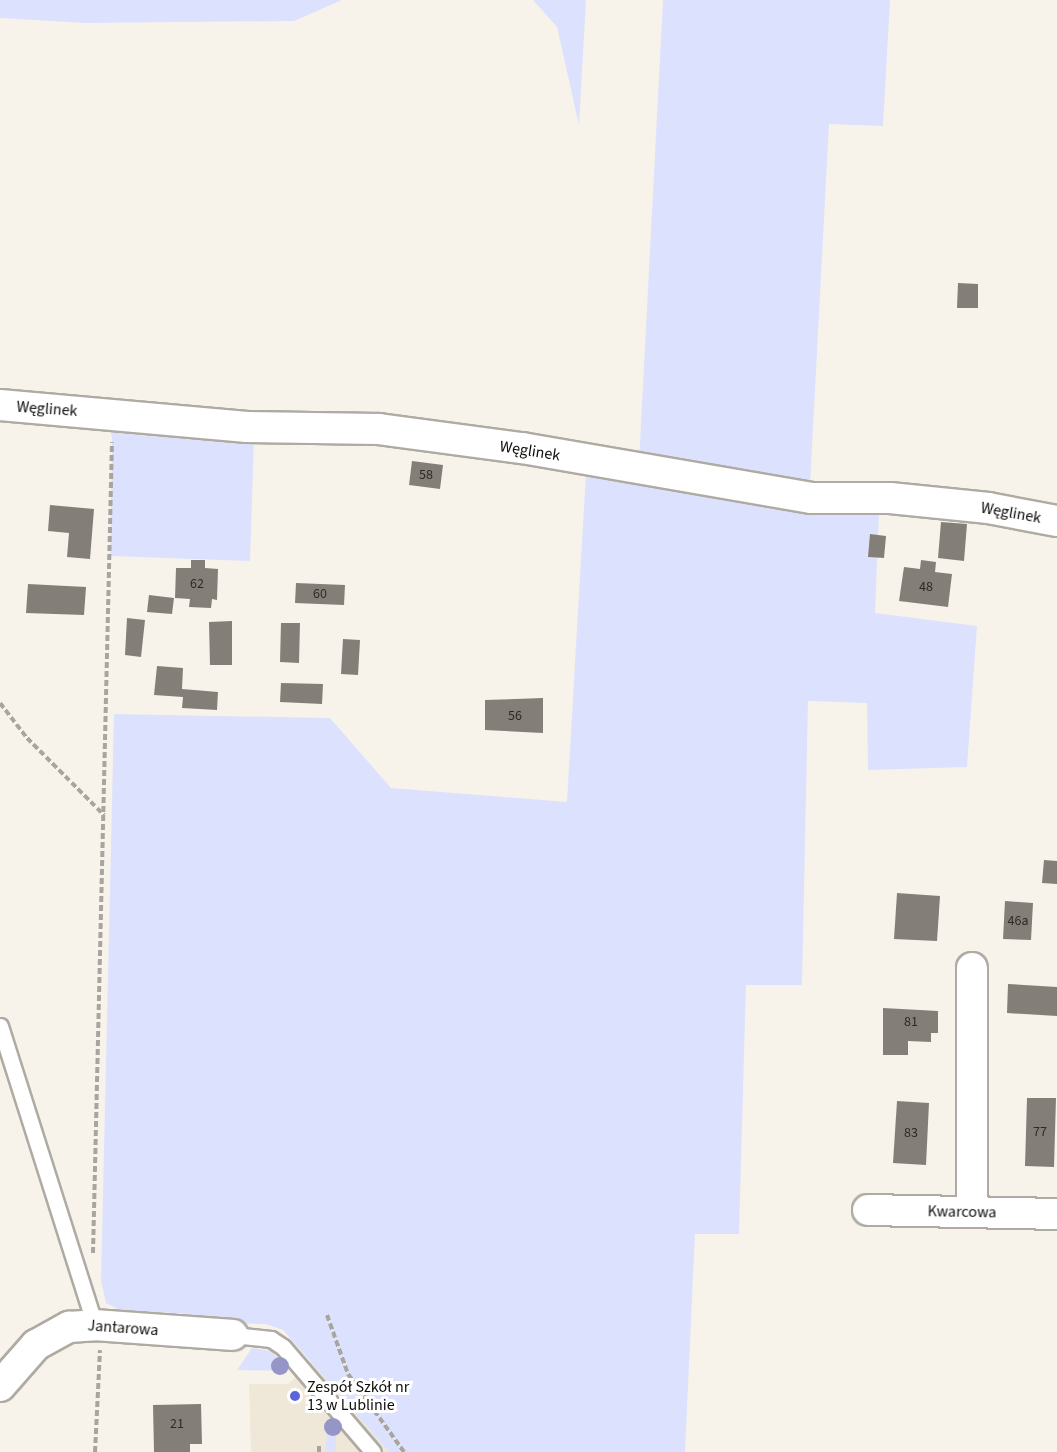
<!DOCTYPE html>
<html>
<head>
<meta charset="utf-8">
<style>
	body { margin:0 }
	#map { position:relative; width:1057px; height:1452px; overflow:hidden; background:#f7f3ea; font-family:"Source Sans 3",sans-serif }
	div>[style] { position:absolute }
	.built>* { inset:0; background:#efe8d8 }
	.green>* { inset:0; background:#dce2fd }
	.building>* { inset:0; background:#837f78 }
	.path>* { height:4px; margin-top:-2px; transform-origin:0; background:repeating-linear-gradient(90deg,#a8a49e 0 6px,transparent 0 9px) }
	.roads { filter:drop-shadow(2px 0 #afaba3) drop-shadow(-2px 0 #afaba3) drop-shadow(0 2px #afaba3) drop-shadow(0 -2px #afaba3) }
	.lane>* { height:15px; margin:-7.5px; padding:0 7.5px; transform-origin:7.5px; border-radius:7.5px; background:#fff }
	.street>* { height:30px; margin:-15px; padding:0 15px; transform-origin:15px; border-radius:15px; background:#fff }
	.trees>* { width:18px; height:18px; margin:-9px; border-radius:50%; background:#9596c7 }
	.dots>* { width:16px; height:16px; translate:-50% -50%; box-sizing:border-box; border:3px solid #fff; border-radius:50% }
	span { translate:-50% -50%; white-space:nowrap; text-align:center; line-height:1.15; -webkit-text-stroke:6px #fff; paint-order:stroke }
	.number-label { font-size:14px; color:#2d2a26 }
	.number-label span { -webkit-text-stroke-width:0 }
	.street-label { font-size:16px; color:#100e0b }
	.poi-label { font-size:16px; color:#100e0b }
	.left { translate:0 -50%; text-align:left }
</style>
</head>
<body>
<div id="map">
	<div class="built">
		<i style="clip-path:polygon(312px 1362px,389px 1452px,251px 1452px,249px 1384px,288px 1384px)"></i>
	</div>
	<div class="green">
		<i style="clip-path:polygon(0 0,342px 0,294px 21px,85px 23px,0 18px)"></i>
		<i style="clip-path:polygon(533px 0,586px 0,579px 125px,557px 27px)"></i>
		<i style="clip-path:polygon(663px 0,890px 0,883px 126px,829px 124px,810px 485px,639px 462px)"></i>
		<i style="clip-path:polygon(107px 423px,254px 438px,250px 561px,110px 556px,112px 437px)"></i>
		<i style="clip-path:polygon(586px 472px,879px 511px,875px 613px,977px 626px,967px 767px,868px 770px,867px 703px,808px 701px,802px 985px,746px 985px,739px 1234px,695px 1234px,685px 1452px,389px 1452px,283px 1330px,266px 1324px,194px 1322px,191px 1314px,120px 1310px,106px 1303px,101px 1281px,114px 714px,330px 718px,391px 788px,567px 802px)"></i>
		<i style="clip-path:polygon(252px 1348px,272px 1351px,287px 1371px,237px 1370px)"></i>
		<i style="clip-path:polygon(329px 1421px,336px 1425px,336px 1452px,325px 1452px)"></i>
	</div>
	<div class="building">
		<i style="clip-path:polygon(958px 283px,978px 284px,978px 308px,957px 308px)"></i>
		<i style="clip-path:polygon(412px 461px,443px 465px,440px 489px,409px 485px)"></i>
		<i style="clip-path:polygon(50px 505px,94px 509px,90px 559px,67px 557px,69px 533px,48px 531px)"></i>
		<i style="clip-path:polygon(941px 522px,967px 524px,964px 561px,938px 558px)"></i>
		<i style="clip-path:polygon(870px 534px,886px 536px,884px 558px,868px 557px)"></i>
		<i style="clip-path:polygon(191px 560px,205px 560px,205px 568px,218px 569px,217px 600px,212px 599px,211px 608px,189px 607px,190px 599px,175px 598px,176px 568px,191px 568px)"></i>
		<i style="clip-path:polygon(921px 560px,936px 562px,935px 572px,952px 574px,948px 607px,899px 601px,904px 567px,920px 569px)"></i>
		<i style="clip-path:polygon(296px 583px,345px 585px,344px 605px,295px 603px)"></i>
		<i style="clip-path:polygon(28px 584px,86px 587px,84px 615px,26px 613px)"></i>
		<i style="clip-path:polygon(149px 595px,174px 598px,172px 614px,147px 612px)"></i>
		<i style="clip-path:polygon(127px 618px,145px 620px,141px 657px,125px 655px)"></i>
		<i style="clip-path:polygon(232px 621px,232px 665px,210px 665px,209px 622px)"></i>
		<i style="clip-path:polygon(281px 623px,300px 623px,299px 663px,280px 662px)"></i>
		<i style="clip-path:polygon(343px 639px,360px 640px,358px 675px,341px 674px)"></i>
		<i style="clip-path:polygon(157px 666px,183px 668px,182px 689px,218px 692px,217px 710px,182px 708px,183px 697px,154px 695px)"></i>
		<i style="clip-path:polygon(281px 683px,323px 684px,322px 704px,280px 702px)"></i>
		<i style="clip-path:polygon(543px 698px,543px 733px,485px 730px,485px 700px)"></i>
		<i style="clip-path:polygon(1044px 860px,1057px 861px,1057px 884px,1042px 883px)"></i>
		<i style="clip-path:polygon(897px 893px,940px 896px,937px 941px,894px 939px)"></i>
		<i style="clip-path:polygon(1005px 901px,1033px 903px,1031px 940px,1003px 939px)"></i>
		<i style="clip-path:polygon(1008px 984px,1057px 987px,1057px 1016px,1007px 1013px)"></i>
		<i style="clip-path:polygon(883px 1008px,938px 1011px,938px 1033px,931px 1033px,931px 1042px,908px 1041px,908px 1055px,883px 1055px)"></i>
		<i style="clip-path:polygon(1027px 1098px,1056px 1098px,1054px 1167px,1025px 1166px)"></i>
		<i style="clip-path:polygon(897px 1101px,929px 1103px,926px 1165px,893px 1163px)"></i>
		<i style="clip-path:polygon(201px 1404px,202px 1444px,190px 1444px,190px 1452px,154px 1452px,153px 1405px)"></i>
	</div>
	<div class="path">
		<i style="left:0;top:703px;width:44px;rotate:52.4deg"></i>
		<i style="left:27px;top:738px;width:109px;rotate:45deg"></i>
		<i style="left:93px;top:1253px;width:811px;rotate:-88.66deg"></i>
		<i style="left:327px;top:1315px;width:63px;rotate:70.4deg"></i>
		<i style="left:348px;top:1374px;width:96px;rotate:54.3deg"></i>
		<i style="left:95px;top:1452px;width:102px;rotate:-87.2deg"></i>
		<i style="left:319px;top:1452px;width:7px;rotate:-90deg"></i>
	</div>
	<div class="roads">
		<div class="lane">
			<i style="left:0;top:1026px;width:314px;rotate:72.4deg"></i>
			<i style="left:233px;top:1335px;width:38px;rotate:6deg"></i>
			<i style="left:271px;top:1339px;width:14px;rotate:34deg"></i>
			<i style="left:283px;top:1347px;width:138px;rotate:49.4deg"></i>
		</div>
		<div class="street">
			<i style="left:0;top:405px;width:248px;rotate:5.1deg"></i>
			<i style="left:247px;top:427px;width:132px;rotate:0.9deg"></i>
			<i style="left:379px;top:429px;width:144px;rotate:7.6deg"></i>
			<i style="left:522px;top:448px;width:293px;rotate:9.8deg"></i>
			<i style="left:811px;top:498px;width:79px"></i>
			<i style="left:890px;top:498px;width:99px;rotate:5.8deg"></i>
			<i style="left:988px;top:508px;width:70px;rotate:10.7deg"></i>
			<i style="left:868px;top:1210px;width:189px;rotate:1.2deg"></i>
			<i style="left:972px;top:1212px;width:244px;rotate:-90deg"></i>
			<i style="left:0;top:1386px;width:55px;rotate:-48.7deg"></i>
			<i style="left:36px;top:1345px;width:38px;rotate:-29deg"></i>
			<i style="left:69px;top:1327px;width:26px;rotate:-4deg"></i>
			<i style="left:95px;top:1325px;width:138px;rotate:4.1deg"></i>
		</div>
	</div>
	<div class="trees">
		<i style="left:280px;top:1366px"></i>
		<i style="left:333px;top:1427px"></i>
	</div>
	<div class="dots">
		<i style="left:295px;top:1396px;background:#5e64dc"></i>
	</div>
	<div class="number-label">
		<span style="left:426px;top:475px">58</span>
		<span style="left:197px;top:584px">62</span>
		<span style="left:926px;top:587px">48</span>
		<span style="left:320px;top:594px">60</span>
		<span style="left:515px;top:716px">56</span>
		<span style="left:1018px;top:921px">46a</span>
		<span style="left:911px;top:1022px">81</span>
		<span style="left:1040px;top:1132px">77</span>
		<span style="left:911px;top:1133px">83</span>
		<span style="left:177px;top:1424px">21</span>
	</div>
	<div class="street-label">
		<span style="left:47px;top:409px;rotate:4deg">Węglinek</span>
		<span style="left:530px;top:451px;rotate:9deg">Węglinek</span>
		<span style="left:1011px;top:513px;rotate:10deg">Węglinek</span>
		<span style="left:962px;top:1212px;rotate:1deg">Kwarcowa</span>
		<span style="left:123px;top:1328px;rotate:4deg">Jantarowa</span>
	</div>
	<div class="poi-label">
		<span class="left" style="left:307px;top:1396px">Zespół Szkół nr<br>13 w Lublinie</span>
	</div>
</div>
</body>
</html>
